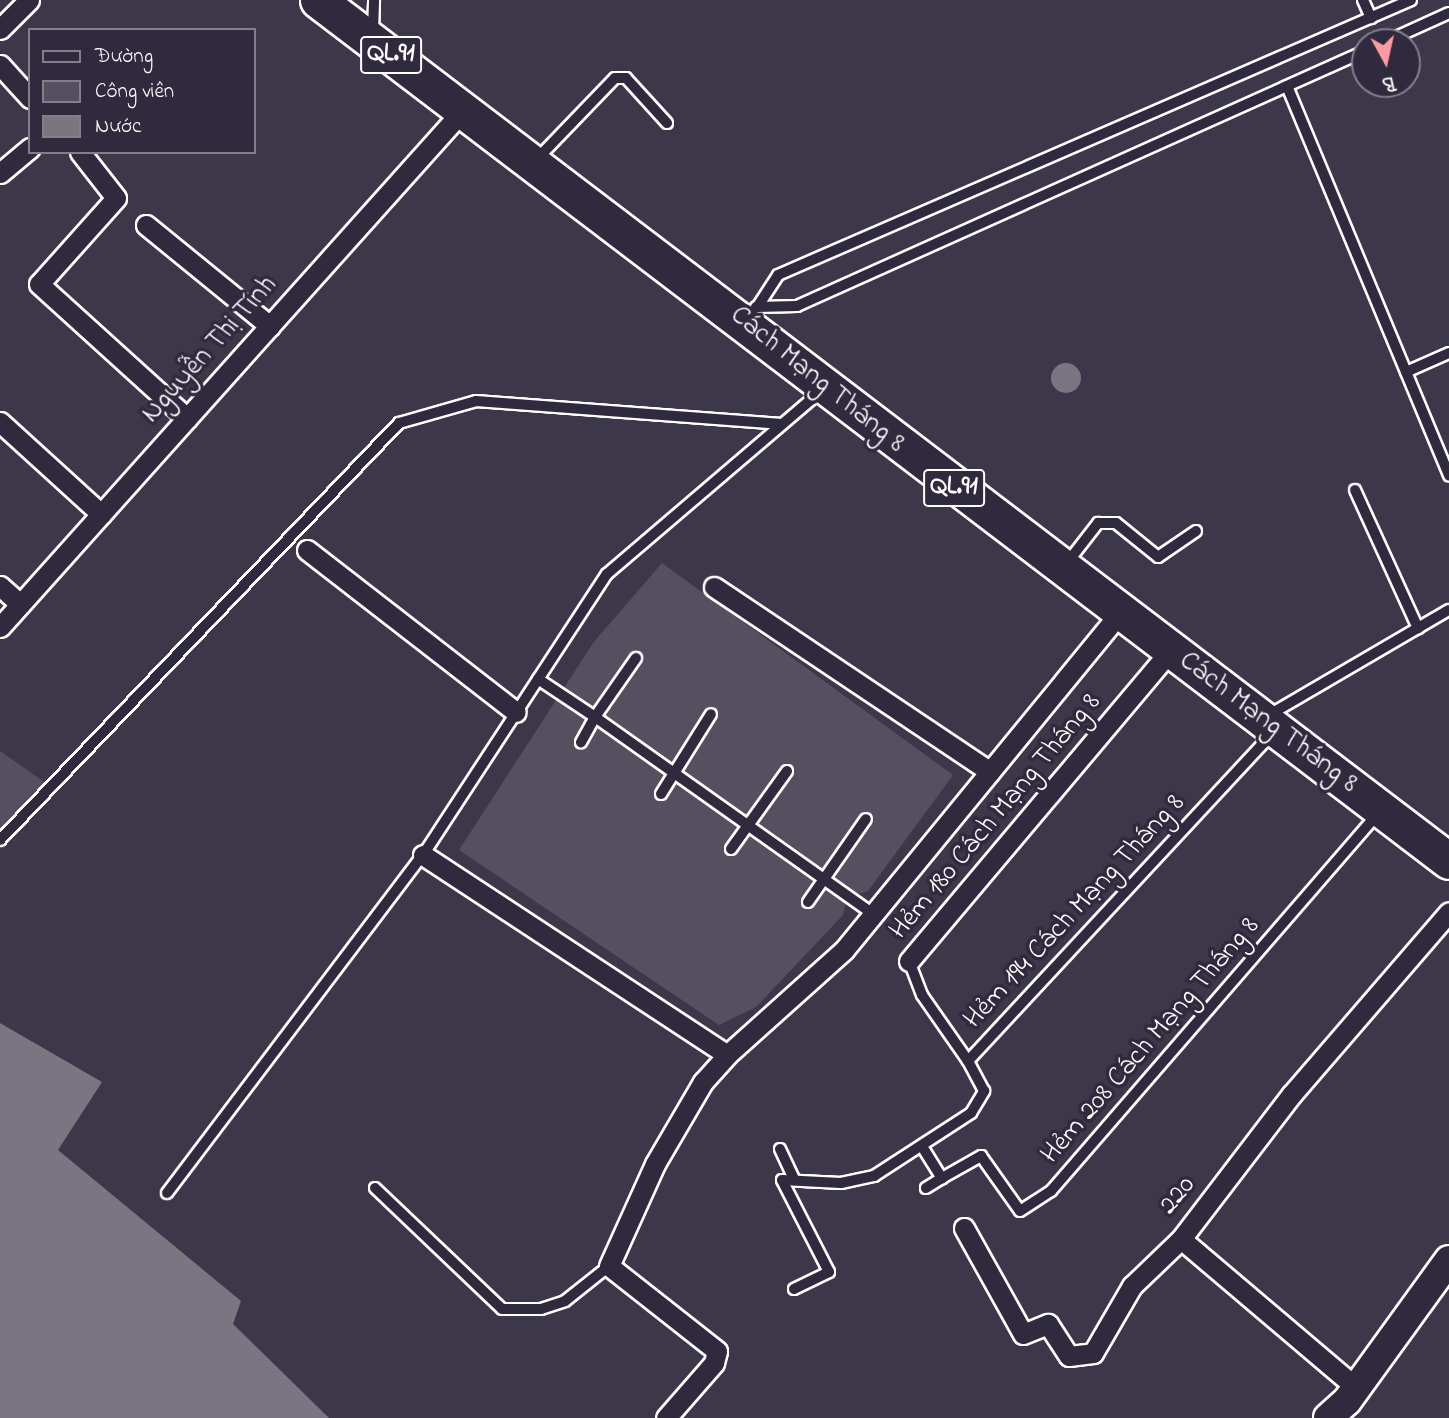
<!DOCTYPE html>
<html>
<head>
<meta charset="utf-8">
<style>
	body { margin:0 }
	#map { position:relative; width:1449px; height:1418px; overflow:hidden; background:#3c3749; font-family:"Indie Flower",sans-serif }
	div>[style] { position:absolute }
	.green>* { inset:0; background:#555060 }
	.water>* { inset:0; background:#797682 }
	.round { border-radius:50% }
	.roads { filter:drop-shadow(2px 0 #fff) drop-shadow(-2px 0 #fff) drop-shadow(0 2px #fff) drop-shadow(0 -2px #fff) }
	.lane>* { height:10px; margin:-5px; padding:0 5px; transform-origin:5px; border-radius:5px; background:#2f2a3d }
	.street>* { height:19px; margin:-9.5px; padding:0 9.5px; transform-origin:9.5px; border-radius:9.5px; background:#2f2a3d }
	.secondary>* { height:28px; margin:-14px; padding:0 14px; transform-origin:14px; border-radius:14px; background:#2f2a3d }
	.highway>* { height:35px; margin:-17.5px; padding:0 17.5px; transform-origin:17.5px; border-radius:17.5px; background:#2f2a3d }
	span { translate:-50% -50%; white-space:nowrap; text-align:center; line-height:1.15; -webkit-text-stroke:7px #2f2a3d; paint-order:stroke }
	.shield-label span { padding:2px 5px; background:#2f2a3d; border:2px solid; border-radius:5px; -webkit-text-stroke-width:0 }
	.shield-label { font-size:26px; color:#fff; font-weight:700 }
	.street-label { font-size:28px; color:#fff }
	.legend { position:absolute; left:28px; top:28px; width:228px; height:126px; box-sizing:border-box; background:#2f2a3d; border:2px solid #827f8b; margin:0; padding:9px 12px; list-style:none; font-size:21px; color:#fff }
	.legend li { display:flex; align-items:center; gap:14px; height:35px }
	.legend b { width:35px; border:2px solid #827f8b }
	.north { position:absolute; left:1351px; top:28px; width:70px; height:70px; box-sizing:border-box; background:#2f2a3d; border:2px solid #827f8b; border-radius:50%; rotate:172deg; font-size:19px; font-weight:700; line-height:28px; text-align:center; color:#fff }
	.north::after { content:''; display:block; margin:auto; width:24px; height:32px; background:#ff9aa2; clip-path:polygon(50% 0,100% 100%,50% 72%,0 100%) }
</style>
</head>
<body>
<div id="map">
	<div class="green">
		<i style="clip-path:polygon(662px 563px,953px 775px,868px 891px,847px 897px,843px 915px,756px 1007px,719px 1025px,459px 850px,593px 643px)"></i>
		<i style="clip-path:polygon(0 751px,50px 786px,0 828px)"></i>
	</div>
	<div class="water">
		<i class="round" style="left:1051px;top:363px;width:30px;height:30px"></i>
		<i style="clip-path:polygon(0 1023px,102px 1082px,58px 1150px,241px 1301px,233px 1324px,329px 1418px,0 1418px)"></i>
	</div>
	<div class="roads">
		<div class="lane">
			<i style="left:1363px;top:0;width:20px;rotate:66deg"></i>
			<i style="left:373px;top:31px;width:31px;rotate:-88deg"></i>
			<i style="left:1385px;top:42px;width:70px;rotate:-24.4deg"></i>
			<i style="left:1287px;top:86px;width:422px;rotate:67.4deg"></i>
			<i style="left:537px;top:159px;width:112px;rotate:-46.1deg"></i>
			<i style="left:615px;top:78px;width:11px"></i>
			<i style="left:626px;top:78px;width:61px;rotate:47.7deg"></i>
			<i style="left:758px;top:306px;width:37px;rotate:-57deg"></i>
			<i style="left:778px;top:275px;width:690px;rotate:-23.48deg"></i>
			<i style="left:756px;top:307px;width:41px;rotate:-1.4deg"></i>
			<i style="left:797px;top:306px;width:623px;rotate:-24.18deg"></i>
			<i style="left:1406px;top:372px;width:47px;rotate:-23.8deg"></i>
			<i style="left:1355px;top:490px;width:152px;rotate:65.5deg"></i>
			<i style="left:1067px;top:563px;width:51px;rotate:-52.2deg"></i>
			<i style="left:1098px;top:523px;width:18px"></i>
			<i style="left:1116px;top:523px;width:54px;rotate:39deg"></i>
			<i style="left:1158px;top:557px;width:46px;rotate:-34.4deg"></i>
			<i style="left:636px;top:658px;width:72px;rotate:124.8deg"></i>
			<i style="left:595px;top:717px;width:341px;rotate:35.3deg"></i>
			<i style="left:538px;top:679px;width:69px;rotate:33.7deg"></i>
			<i style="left:595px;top:717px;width:29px;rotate:119deg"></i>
			<i style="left:1269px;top:715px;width:208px;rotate:-30.3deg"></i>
			<i style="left:661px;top:794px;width:94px;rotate:-58deg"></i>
			<i style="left:0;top:840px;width:577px;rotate:-46.26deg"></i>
			<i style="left:399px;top:423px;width:80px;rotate:-15.9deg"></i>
			<i style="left:476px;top:401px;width:307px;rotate:4.3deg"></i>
			<i style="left:731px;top:849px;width:96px;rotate:-54.3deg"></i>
			<i style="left:808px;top:902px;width:101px;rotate:-55.1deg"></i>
			<i style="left:909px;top:961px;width:36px;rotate:69deg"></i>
			<i style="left:922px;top:995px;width:80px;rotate:55.1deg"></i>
			<i style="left:923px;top:1148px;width:36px;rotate:58deg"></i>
			<i style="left:942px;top:1178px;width:19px;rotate:148deg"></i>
			<i style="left:780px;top:1149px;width:33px;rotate:65deg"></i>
			<i style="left:942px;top:1178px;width:45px;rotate:-29.4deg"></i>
			<i style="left:981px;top:1156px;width:67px;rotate:54.7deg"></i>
			<i style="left:1020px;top:1211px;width:37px;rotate:-33deg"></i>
			<i style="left:1051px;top:1191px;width:498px;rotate:-49.1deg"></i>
			<i style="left:375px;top:1188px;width:175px;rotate:43.6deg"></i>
			<i style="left:502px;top:1309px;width:39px"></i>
			<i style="left:541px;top:1309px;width:25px;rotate:-18deg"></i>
			<i style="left:565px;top:1301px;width:56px;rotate:-38.5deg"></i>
			<i style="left:167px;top:1193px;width:424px;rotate:-52.9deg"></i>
			<i style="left:423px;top:855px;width:336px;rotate:-56.8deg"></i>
			<i style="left:607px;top:574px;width:280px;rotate:-40.5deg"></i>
			<i style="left:794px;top:1289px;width:39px;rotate:-26deg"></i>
			<i style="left:829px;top:1272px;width:103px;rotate:-117.1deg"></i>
			<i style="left:782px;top:1180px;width:59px;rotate:2.9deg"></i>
			<i style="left:841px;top:1183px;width:34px;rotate:-12deg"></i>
			<i style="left:874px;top:1176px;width:116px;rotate:-33deg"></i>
			<i style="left:971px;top:1113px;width:26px;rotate:-59deg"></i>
			<i style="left:984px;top:1091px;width:34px;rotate:-118deg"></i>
			<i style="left:968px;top:1061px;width:445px;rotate:-47.1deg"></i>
		</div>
		<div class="street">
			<i style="left:0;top:29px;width:41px;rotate:-45deg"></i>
			<i style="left:0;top:65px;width:45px;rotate:47.7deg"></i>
			<i style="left:80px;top:152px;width:58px;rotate:52deg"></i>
			<i style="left:116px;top:198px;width:115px;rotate:131.8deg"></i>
			<i style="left:39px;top:284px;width:200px;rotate:42.2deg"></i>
			<i style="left:0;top:173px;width:39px;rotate:-40deg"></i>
			<i style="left:146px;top:225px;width:160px;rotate:39.2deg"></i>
			<i style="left:0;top:422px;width:137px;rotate:42.3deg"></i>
			<i style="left:307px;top:550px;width:264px;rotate:37.8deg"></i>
			<i style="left:0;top:586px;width:27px;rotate:42deg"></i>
			<i style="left:714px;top:587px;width:332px;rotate:33.8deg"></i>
			<i style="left:0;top:627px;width:694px;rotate:-48.15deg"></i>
			<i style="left:423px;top:855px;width:364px;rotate:33.3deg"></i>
			<i style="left:727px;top:1055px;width:157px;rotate:-41.9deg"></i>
			<i style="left:844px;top:950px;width:437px;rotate:-50.7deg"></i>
			<i style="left:909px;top:961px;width:407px;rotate:-49.9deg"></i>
			<i style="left:964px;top:1228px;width:121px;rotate:60.9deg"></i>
			<i style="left:1023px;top:1334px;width:27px;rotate:-22deg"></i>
			<i style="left:1048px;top:1324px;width:38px;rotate:57deg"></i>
			<i style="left:1069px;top:1356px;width:24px;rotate:-7deg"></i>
			<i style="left:1093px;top:1353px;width:78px;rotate:-59.8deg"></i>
			<i style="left:1132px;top:1286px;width:68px;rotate:-43.8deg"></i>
			<i style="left:1181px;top:1239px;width:183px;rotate:-52.6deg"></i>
			<i style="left:1292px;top:1094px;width:240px;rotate:-49.2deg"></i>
			<i style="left:1181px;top:1239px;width:231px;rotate:40.3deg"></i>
			<i style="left:666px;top:1418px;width:73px;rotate:-48.9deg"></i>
			<i style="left:714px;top:1363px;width:12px;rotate:-76deg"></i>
			<i style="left:717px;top:1351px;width:137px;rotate:-141.8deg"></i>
			<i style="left:609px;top:1266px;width:112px;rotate:-65.7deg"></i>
			<i style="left:655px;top:1164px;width:95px;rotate:-59.7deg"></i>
			<i style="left:703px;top:1082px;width:36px;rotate:-48deg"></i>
		</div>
		<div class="secondary">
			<i style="left:1328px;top:1418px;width:25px;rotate:-42deg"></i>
			<i style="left:1347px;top:1401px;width:174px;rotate:-54.1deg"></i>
		</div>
		<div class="highway">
			<i style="left:318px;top:0;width:1421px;rotate:37.28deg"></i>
		</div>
	</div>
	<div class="shield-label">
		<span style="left:391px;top:55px">QL.91</span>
		<span style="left:954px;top:488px">QL.91</span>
	</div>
	<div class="street-label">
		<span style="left:210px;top:350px;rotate:-48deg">Nguyễn Thị Tính</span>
		<span style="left:817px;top:380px;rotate:39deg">Cách Mạng Tháng 8</span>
		<span style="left:1268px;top:723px;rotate:37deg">Cách Mạng Tháng 8</span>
		<span style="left:996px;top:817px;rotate:-50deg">Hẻm 180 Cách Mạng Tháng 8</span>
		<span style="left:1075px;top:912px;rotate:-47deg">Hẻm 194 Cách Mạng Tháng 8</span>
		<span style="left:1151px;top:1041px;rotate:-49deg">Hẻm 208 Cách Mạng Tháng 8</span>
		<span style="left:1178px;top:1196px;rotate:-52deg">220</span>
	</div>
	<ul class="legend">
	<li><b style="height:9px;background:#2f2a3d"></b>Đường</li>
	<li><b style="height:19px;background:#555060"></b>Công viên</li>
	<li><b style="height:19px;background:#797682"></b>Nước</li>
	</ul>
	<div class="north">B</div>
</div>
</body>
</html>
